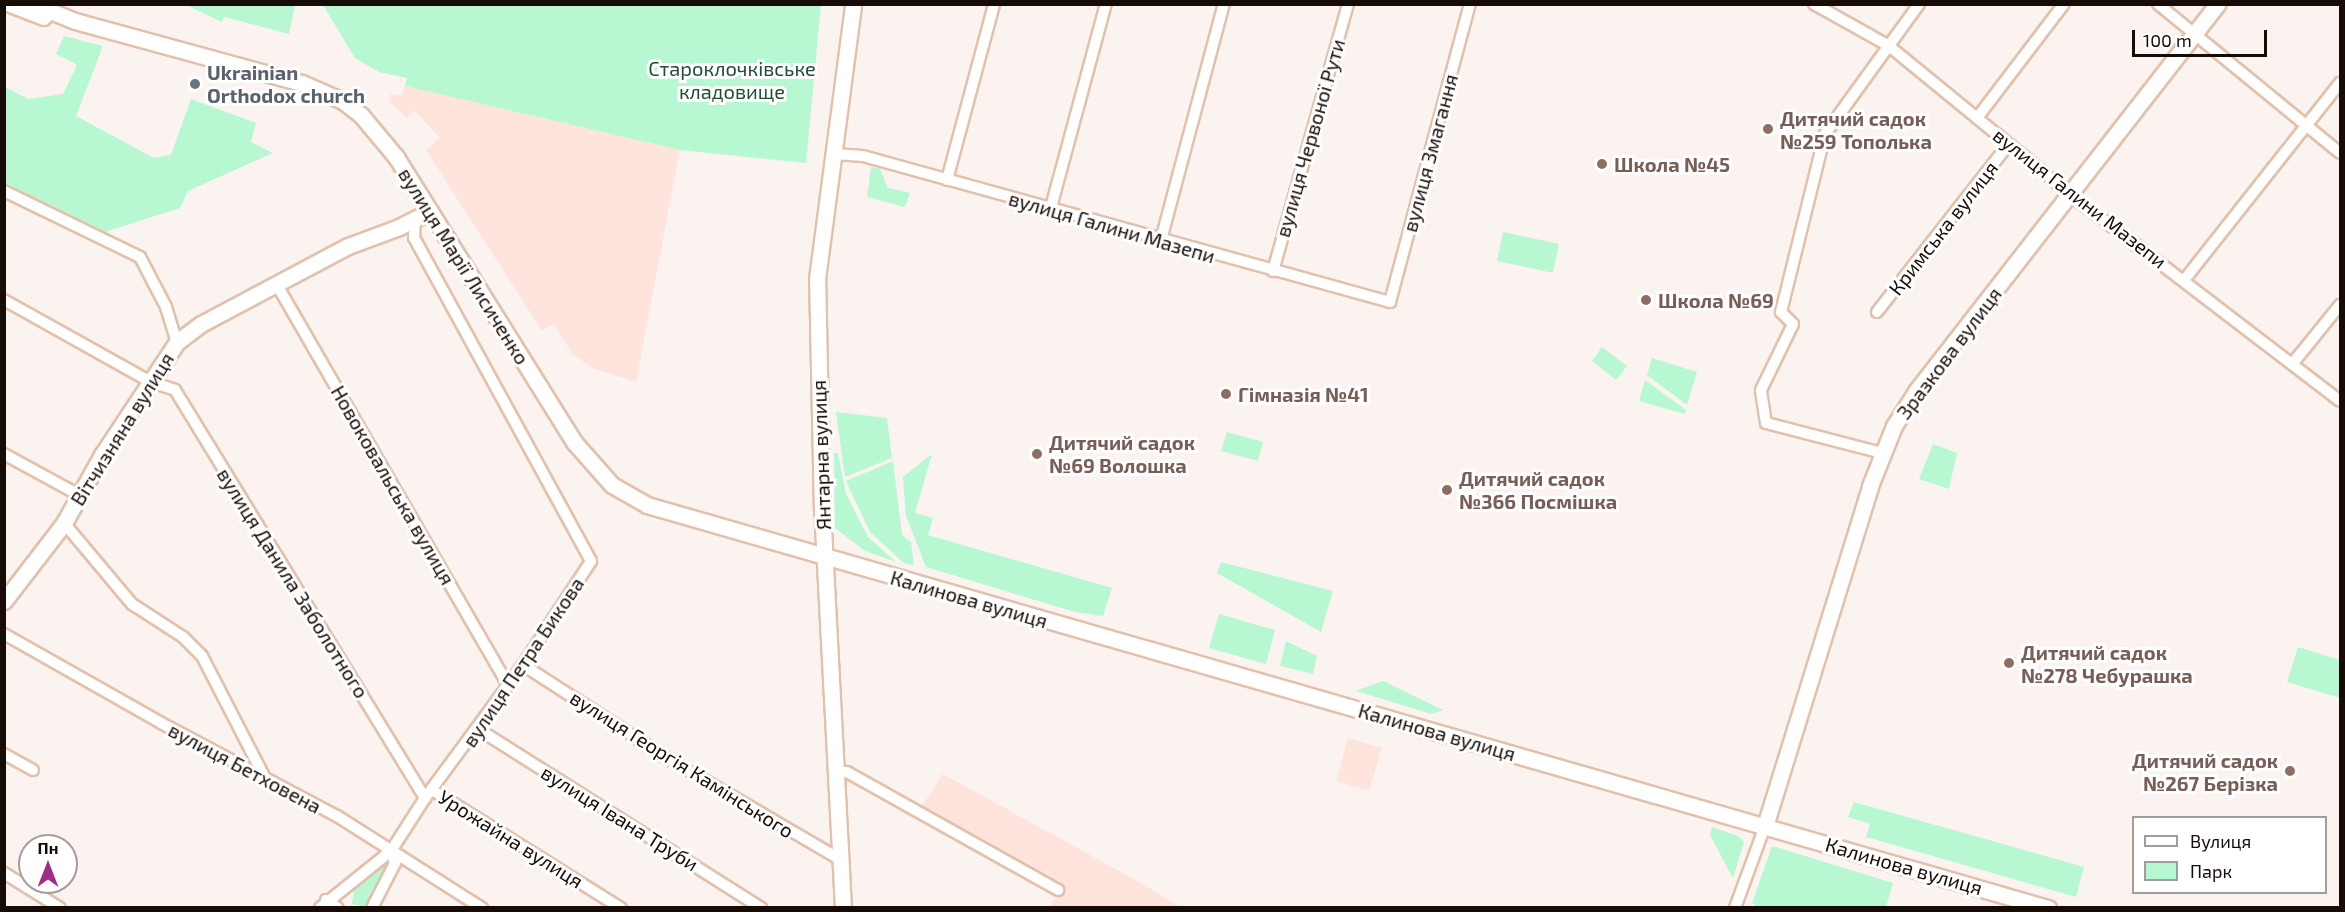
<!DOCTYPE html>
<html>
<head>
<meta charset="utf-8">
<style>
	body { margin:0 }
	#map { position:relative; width:2345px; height:912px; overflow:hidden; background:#faf3ef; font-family:"Exo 2",sans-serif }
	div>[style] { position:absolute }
	.industrial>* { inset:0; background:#fee4dd }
	.green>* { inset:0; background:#b7f8d2 }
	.roads { filter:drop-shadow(2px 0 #e2c1ac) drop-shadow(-2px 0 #e2c1ac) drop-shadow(0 2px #e2c1ac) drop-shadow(0 -2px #e2c1ac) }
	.street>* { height:10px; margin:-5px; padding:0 5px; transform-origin:5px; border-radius:5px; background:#fff }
	.secondary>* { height:15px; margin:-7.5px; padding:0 7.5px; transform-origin:7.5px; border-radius:7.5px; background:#fff }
	.dots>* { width:16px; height:16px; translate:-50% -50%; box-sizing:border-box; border:3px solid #fff; border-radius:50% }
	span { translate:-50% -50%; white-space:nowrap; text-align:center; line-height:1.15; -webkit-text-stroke:6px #fff; paint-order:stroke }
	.park-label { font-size:20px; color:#214c36 }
	.worship-label { font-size:20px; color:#5b616d; font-weight:700 }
	.left { translate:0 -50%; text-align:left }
	.education-label { font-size:20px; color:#785e54; font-weight:700 }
	.right { translate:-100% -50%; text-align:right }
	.street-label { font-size:20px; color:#170b05 }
	.frame { position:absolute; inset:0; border:6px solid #170b05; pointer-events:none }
	.legend { position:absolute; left:2132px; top:816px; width:195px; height:78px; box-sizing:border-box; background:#fff; border:2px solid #a29d9b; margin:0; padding:8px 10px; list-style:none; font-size:18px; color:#170b05 }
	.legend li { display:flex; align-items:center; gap:12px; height:30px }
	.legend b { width:30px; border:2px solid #a29d9b }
	.north { position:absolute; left:18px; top:834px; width:60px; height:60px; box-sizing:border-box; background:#fff; border:2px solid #a29d9b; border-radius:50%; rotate:0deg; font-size:16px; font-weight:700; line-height:24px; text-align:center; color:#170b05 }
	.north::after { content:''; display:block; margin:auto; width:21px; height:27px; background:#a12c86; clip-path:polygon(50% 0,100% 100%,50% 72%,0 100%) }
	.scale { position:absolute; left:2132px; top:30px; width:135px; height:27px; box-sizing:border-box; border:3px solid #170b05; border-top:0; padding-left:8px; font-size:18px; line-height:21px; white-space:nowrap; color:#170b05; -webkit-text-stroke:4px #fff; paint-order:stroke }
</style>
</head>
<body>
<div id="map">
	<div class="industrial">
		<i style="clip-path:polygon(405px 86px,680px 150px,636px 382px,592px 368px,572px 354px,554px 324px,542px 331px,426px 150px,440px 138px,415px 111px,407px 118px,389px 101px,390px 94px,401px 96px)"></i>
		<i style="clip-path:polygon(1348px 738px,1382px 748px,1369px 791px,1336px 781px)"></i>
		<i style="clip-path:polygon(943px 774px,1132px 878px,1181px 907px,1049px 907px,1063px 888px,920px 809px)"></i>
	</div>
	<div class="green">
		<i style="clip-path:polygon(186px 5px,295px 5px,289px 34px,224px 17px,222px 22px)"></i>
		<i style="clip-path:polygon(323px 5px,821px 5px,806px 163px,680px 150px,405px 86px,407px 78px,379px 72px,355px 58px)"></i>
		<i style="clip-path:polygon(64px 36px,103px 46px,76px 116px,154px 158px,171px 155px,191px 99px,256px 123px,251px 142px,273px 153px,188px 191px,180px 208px,105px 232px,5px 183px,5px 87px,28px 99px,63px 94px,77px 65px,56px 54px)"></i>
		<i style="clip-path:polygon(871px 167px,880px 169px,888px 188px,910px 193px,905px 207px,867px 197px)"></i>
		<i style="clip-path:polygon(1503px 232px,1559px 244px,1553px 273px,1497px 261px)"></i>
		<i style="clip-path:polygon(1602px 347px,1627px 366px,1616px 380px,1592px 361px)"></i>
		<i style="clip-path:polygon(1652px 358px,1697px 372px,1687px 405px,1647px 375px)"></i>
		<i style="clip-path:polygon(1645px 380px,1686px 410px,1685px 414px,1639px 401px)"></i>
		<i style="clip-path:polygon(836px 412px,887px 418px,892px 458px,845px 477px)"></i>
		<i style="clip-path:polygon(1227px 432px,1263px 442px,1258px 461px,1221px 451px)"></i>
		<i style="clip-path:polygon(1933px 444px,1957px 453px,1949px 489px,1919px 479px)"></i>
		<i style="clip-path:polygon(834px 453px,838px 453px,846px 494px,868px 537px,896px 562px,865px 551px,835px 528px)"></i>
		<i style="clip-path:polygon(932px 454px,915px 513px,933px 518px,928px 535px,1112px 588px,1103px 616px,1075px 612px,926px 567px,906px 516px,903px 477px)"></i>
		<i style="clip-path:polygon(893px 461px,902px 535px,911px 542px,914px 565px,904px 563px,870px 532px,846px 481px)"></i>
		<i style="clip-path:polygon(1221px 562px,1333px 591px,1321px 632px,1217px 573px)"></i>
		<i style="clip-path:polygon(1219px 614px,1275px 630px,1266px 664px,1209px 648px)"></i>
		<i style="clip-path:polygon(1286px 641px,1317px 656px,1313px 674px,1280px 666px)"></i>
		<i style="clip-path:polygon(2298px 647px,2340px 660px,2340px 698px,2287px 682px)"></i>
		<i style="clip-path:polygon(1383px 681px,1443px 710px,1431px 714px,1356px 691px)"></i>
		<i style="clip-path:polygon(1854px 802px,2084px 867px,2076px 897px,1866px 837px,1870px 824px,1848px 817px)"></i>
		<i style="clip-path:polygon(1712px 827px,1738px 836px,1744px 842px,1733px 878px,1710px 835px)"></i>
		<i style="clip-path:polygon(1772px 846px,1893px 883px,1886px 907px,1758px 907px,1752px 903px)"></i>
		<i style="clip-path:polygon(386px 860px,391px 865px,366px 907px,352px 904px,355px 885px)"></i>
	</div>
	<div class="roads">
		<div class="street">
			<i style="left:1814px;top:4px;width:86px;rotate:29.2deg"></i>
			<i style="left:1889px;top:46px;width:237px;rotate:39.3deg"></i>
			<i style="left:2072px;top:196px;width:337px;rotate:37.4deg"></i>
			<i style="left:2158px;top:4px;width:235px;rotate:39.3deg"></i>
			<i style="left:1977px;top:118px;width:143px;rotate:-52.7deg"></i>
			<i style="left:835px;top:154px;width:28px;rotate:4deg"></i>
			<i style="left:863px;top:156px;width:547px;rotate:15.48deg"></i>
			<i style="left:1390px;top:302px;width:309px;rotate:-75deg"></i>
			<i style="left:947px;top:180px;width:182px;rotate:-75deg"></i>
			<i style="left:4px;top:191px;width:151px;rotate:25.9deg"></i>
			<i style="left:140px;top:257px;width:56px;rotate:62.5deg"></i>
			<i style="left:166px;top:307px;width:37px;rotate:73deg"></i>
			<i style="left:1050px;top:211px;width:214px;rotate:-74.9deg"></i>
			<i style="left:1161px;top:240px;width:244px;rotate:-75.1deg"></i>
			<i style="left:1273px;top:271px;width:277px;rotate:-74.3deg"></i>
			<i style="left:2185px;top:279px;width:250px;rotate:-51.7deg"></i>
			<i style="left:277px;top:285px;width:462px;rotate:60deg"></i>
			<i style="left:4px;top:300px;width:168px;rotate:29.2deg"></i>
			<i style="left:151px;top:382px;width:25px;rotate:18deg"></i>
			<i style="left:175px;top:390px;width:479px;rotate:58.5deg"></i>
			<i style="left:1877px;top:312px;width:212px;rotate:-51.9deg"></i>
			<i style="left:2293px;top:363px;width:75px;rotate:-51deg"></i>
			<i style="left:1882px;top:453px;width:120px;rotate:-165.5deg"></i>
			<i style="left:1766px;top:423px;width:33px;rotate:-99deg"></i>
			<i style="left:1761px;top:390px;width:73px;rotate:-64.1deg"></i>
			<i style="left:1793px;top:324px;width:17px;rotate:-135deg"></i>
			<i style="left:1781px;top:312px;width:183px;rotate:-76.1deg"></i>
			<i style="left:1825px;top:134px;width:160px;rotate:-54.1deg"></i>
			<i style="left:4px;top:454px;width:85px;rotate:28.7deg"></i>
			<i style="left:64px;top:523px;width:106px;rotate:50deg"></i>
			<i style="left:132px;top:604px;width:61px;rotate:32.9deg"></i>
			<i style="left:183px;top:637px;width:27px;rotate:45deg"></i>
			<i style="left:202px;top:656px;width:135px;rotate:62.7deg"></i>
			<i style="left:4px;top:634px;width:180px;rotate:29.5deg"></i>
			<i style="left:161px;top:723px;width:199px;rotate:27.9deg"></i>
			<i style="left:337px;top:816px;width:172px;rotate:32.4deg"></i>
			<i style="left:523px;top:665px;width:175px;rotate:32.9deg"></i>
			<i style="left:670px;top:760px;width:198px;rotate:30.3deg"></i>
			<i style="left:478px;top:729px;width:335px;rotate:32.3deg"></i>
			<i style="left:4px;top:754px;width:33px;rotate:29deg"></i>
			<i style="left:838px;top:772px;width:9px"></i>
			<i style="left:847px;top:772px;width:242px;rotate:29.2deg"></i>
			<i style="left:432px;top:790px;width:223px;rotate:32deg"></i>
			<i style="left:4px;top:873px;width:66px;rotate:32deg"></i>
			<i style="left:326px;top:900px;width:14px;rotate:34deg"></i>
			<i style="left:320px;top:908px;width:91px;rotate:-38.8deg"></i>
			<i style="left:372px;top:908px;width:51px;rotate:-62.9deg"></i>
			<i style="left:395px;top:863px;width:13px;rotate:-108deg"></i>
			<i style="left:391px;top:851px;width:63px;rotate:-57.3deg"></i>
			<i style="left:425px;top:798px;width:165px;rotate:-53.6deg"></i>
			<i style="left:523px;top:665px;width:124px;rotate:-56.8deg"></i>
			<i style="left:591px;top:561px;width:368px;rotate:-118.7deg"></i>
			<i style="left:414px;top:238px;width:18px;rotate:-87deg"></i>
			<i style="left:1735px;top:908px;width:87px;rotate:-69.9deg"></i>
		</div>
		<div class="secondary">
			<i style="left:10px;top:4px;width:36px;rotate:21deg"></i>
			<i style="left:33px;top:4px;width:45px;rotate:22deg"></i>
			<i style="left:75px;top:21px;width:235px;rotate:15.3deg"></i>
			<i style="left:302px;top:83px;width:45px;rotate:23.7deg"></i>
			<i style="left:343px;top:101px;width:23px;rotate:38deg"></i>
			<i style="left:361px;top:115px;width:55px;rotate:50.2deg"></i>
			<i style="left:396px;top:157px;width:336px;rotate:58deg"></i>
			<i style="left:574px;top:442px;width:57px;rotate:48.5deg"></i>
			<i style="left:612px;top:485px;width:40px;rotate:29.7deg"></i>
			<i style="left:647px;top:505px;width:1458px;rotate:16.05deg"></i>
			<i style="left:4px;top:601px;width:98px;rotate:-52.4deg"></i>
			<i style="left:64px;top:523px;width:78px;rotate:-60.8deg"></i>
			<i style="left:102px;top:455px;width:136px;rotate:-56.4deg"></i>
			<i style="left:177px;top:342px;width:30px;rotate:-37deg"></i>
			<i style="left:201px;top:324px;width:166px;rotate:-28deg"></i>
			<i style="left:348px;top:246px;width:54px;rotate:-20.4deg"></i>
			<i style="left:399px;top:227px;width:35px;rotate:-27deg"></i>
			<i style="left:1765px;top:826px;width:356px;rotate:-72.8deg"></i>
			<i style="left:1870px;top:486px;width:65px;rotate:-68.2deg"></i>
			<i style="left:1894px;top:426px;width:43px;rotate:-57.4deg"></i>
			<i style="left:1917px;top:390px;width:489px;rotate:-52.1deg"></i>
			<i style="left:843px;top:908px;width:397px;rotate:-93deg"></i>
			<i style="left:822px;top:512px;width:233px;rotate:-91.2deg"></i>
			<i style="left:817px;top:279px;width:277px;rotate:-82.5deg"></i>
		</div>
	</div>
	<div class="dots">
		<i style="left:195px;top:84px;background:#6b7280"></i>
		<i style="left:1768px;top:129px;background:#8d6e63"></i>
		<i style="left:1602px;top:164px;background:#8d6e63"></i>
		<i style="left:1646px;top:300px;background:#8d6e63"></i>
		<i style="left:1226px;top:394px;background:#8d6e63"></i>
		<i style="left:1037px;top:454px;background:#8d6e63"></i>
		<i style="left:1447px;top:490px;background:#8d6e63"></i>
		<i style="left:2009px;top:663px;background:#8d6e63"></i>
		<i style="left:2290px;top:771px;background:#8d6e63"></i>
	</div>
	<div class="park-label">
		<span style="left:732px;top:80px">Староклочківське<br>кладовище</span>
	</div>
	<div class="worship-label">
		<span class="left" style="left:207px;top:84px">Ukrainian<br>Orthodox church</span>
	</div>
	<div class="education-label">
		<span class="left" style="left:1780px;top:130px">Дитячий садок<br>№259 Тополька</span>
		<span class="left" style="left:1614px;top:164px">Школа №45</span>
		<span class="left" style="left:1658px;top:300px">Школа №69</span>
		<span class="left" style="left:1238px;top:394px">Гімназія №41</span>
		<span class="left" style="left:1049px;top:454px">Дитячий садок<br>№69 Волошка</span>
		<span class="left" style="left:1459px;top:490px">Дитячий садок<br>№366 Посмішка</span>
		<span class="left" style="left:2021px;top:664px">Дитячий садок<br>№278 Чебурашка</span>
		<span class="right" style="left:2278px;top:772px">Дитячий садок<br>№267 Берізка</span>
	</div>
	<div class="street-label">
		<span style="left:1310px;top:138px;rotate:-74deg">вулиця Червоної Рути</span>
		<span style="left:1430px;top:153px;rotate:-75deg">вулиця Змагання</span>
		<span style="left:2080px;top:198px;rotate:38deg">вулиця Галини Мазепи</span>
		<span style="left:1112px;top:227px;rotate:16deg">вулиця Галини Мазепи</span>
		<span style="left:1943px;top:228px;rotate:-52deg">Кримська вулиця</span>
		<span style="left:464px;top:266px;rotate:58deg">вулиця Марії Лисиченко</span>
		<span style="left:1949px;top:353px;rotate:-53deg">Зразкова вулиця</span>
		<span style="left:122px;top:429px;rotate:-58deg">Вітчизняна вулиця</span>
		<span style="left:821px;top:455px;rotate:-92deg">Янтарна вулиця</span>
		<span style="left:393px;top:485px;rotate:60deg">Новоковальська вулиця</span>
		<span style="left:293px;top:583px;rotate:58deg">вулиця Данила Заболотного</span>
		<span style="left:969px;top:599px;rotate:16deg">Калинова вулиця</span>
		<span style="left:523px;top:662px;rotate:-56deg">вулиця Петра Бикова</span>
		<span style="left:1437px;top:732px;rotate:16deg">Калинова вулиця</span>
		<span style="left:682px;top:764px;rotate:32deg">вулиця Георгія Камінського</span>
		<span style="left:245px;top:768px;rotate:28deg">вулиця Бетховена</span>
		<span style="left:620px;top:818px;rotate:32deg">вулиця Івана Труби</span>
		<span style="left:511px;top:839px;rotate:32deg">Урожайна вулиця</span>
		<span style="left:1904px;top:866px;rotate:16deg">Калинова вулиця</span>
	</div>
	<div class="frame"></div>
	<ul class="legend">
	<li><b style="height:8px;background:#fff"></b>Вулиця</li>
	<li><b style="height:16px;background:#b7f8d2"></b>Парк</li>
	</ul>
	<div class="north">Пн</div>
	<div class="scale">100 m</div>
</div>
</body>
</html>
